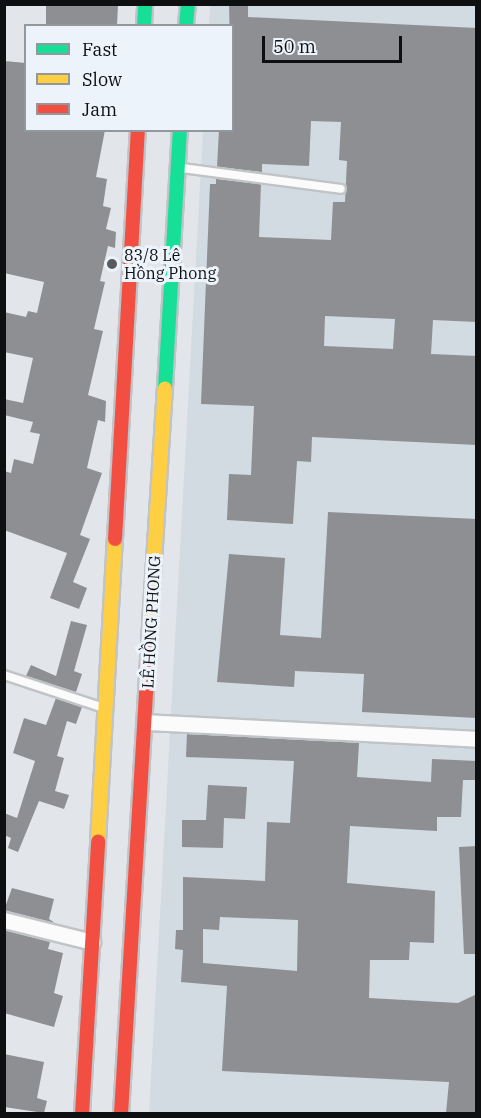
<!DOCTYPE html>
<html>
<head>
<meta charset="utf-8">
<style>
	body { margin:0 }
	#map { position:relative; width:481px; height:1118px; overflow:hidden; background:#e2e6ea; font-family:"IBM Plex Serif",serif }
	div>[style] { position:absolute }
	.built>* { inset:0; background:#d2dae2 }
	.building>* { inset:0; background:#8d8f92 }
	.roads { filter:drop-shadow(2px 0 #c1c4c7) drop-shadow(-2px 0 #c1c4c7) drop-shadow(0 2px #c1c4c7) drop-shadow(0 -2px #c1c4c7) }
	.lane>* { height:8px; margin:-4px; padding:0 4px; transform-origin:4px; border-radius:4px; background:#fbfbfc }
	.street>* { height:15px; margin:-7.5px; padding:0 7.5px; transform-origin:7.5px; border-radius:7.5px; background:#fbfbfc }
	.fast>* { height:14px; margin:-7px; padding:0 7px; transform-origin:7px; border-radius:7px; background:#16e098 }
	.slow>* { height:14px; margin:-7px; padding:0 7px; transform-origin:7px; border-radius:7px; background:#ffcf43 }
	.jam>* { height:14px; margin:-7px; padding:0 7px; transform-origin:7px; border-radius:7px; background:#f24e42 }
	.dots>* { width:16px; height:16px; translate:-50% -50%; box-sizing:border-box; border:3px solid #edf3fa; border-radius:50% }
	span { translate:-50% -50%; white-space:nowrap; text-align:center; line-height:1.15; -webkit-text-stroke:6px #edf3fa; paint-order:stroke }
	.poi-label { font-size:16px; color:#0d0f11 }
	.left { translate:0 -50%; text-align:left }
	.street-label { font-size:16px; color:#0d0f11 }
	.frame { position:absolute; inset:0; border:6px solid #0d0f11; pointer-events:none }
	.legend { position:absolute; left:24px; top:24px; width:210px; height:108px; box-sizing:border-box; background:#edf3fa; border:2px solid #93989d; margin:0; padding:8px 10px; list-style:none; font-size:18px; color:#0d0f11 }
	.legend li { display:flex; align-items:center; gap:12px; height:30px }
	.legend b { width:30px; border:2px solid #93989d }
	.scale { position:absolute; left:262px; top:36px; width:140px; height:27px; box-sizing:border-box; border:3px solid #0d0f11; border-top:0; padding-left:8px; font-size:18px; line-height:21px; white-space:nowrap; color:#0d0f11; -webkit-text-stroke:4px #edf3fa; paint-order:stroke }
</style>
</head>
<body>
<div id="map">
	<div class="built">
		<i style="clip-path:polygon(210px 5px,476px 5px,476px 1113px,149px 1114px,203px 131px,232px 130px,232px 26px,209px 25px)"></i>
	</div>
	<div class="building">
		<i style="clip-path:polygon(46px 4px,118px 4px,117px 26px,46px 26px)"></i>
		<i style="clip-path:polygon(evenodd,229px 4px,248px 4px,248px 17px,477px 28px,477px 322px,433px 320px,431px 354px,477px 356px,477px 445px,312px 437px,311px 462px,297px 461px,293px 524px,227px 520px,229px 474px,251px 475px,254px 406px,201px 404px,210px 184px,216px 184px,216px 179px,261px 184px,259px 237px,331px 240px,333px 202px,345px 202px,347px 161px,339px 160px,341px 122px,311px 121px,309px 166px,262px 164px,262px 172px,217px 167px,219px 130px,232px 130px,229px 4px,325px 316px,395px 319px,393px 349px,324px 346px,325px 316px)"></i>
		<i style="clip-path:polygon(4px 61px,26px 63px,26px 130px,105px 130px,96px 177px,107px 179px,103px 206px,111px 208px,106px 229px,116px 232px,115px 248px,108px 246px,100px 281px,105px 282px,94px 329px,103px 331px,88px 395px,106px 401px,105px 422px,98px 420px,87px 468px,102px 473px,80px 535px,90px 539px,73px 582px,87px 588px,79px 609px,50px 598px,67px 553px,4px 530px,4px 471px,11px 473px,14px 459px,33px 464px,40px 434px,30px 432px,33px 422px,4px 415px,4px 399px,23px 403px,33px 358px,4px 352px,4px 312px,26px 317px,28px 311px,37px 313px,44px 282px,4px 273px)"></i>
		<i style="clip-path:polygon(328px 512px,477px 519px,477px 718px,362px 712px,364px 674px,295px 671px,294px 687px,217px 682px,229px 554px,285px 558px,280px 635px,321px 638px)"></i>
		<i style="clip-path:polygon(71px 621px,87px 625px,74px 671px,82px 674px,76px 692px,26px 676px,31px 665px,56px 676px)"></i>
		<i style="clip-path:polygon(56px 698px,82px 707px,76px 724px,67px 721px,57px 756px,64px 758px,55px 791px,69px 795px,64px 809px,39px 801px,18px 852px,8px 848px,11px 838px,4px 835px,4px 813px,17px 818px,35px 761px,13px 753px,24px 718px,46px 725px)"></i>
		<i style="clip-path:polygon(evenodd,187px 734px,359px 743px,357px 777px,431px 782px,432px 759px,477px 761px,477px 780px,463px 780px,461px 817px,437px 817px,437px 831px,350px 826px,347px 883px,435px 891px,434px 943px,410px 942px,409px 960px,370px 960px,369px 998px,458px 1003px,477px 994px,477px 1113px,446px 1113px,449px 1082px,222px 1071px,227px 986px,181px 982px,183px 950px,175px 949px,176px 930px,183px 930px,183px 877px,265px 881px,267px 822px,290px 823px,294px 761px,186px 757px,187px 734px,220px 917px,298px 920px,297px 971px,203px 963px,203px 929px,219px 930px,220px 917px)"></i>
		<i style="clip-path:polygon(208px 785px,247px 787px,245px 819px,224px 818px,223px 848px,182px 847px,182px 820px,206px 820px)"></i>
		<i style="clip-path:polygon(477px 846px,477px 954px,464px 954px,459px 847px)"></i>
		<i style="clip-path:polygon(12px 888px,54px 899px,49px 919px,55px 923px,4px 910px)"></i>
		<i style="clip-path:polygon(4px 930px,50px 942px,48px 949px,63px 953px,54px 993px,63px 996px,54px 1027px,4px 1013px)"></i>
		<i style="clip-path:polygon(4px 1054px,44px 1062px,37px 1098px,47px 1101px,44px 1113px,4px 1107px)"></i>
	</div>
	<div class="roads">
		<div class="lane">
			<i style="left:182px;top:168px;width:160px;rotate:7.5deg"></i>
			<i style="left:4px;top:675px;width:102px;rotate:18.3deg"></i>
		</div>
		<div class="street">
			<i style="left:145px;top:722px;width:331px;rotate:2.9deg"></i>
			<i style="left:4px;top:920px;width:91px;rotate:14deg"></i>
		</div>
		<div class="fast">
			<i style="left:144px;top:26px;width:22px;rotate:-87deg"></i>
			<i style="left:186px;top:26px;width:22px;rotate:-85deg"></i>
			<i style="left:165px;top:388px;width:258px;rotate:-86.7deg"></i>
		</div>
		<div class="slow">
			<i style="left:150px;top:625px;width:237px;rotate:-86.4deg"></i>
			<i style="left:98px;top:841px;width:302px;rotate:-86.8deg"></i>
		</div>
		<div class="jam">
			<i style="left:115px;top:539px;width:410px;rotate:-86.8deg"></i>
			<i style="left:82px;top:1114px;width:273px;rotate:-86.6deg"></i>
			<i style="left:121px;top:1114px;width:490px;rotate:-86.6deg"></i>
		</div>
	</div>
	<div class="dots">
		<i style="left:112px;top:264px;background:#585a5d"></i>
	</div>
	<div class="poi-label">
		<span class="left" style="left:124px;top:264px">83/8 Lê<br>Hồng Phong</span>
	</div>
	<div class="street-label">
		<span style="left:151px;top:622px;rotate:-87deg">LÊ HỒNG PHONG</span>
	</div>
	<div class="frame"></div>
	<ul class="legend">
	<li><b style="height:8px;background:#16e098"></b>Fast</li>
	<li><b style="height:8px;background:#ffcf43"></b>Slow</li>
	<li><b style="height:8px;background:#f24e42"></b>Jam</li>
	</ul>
	<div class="scale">50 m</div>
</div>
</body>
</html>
